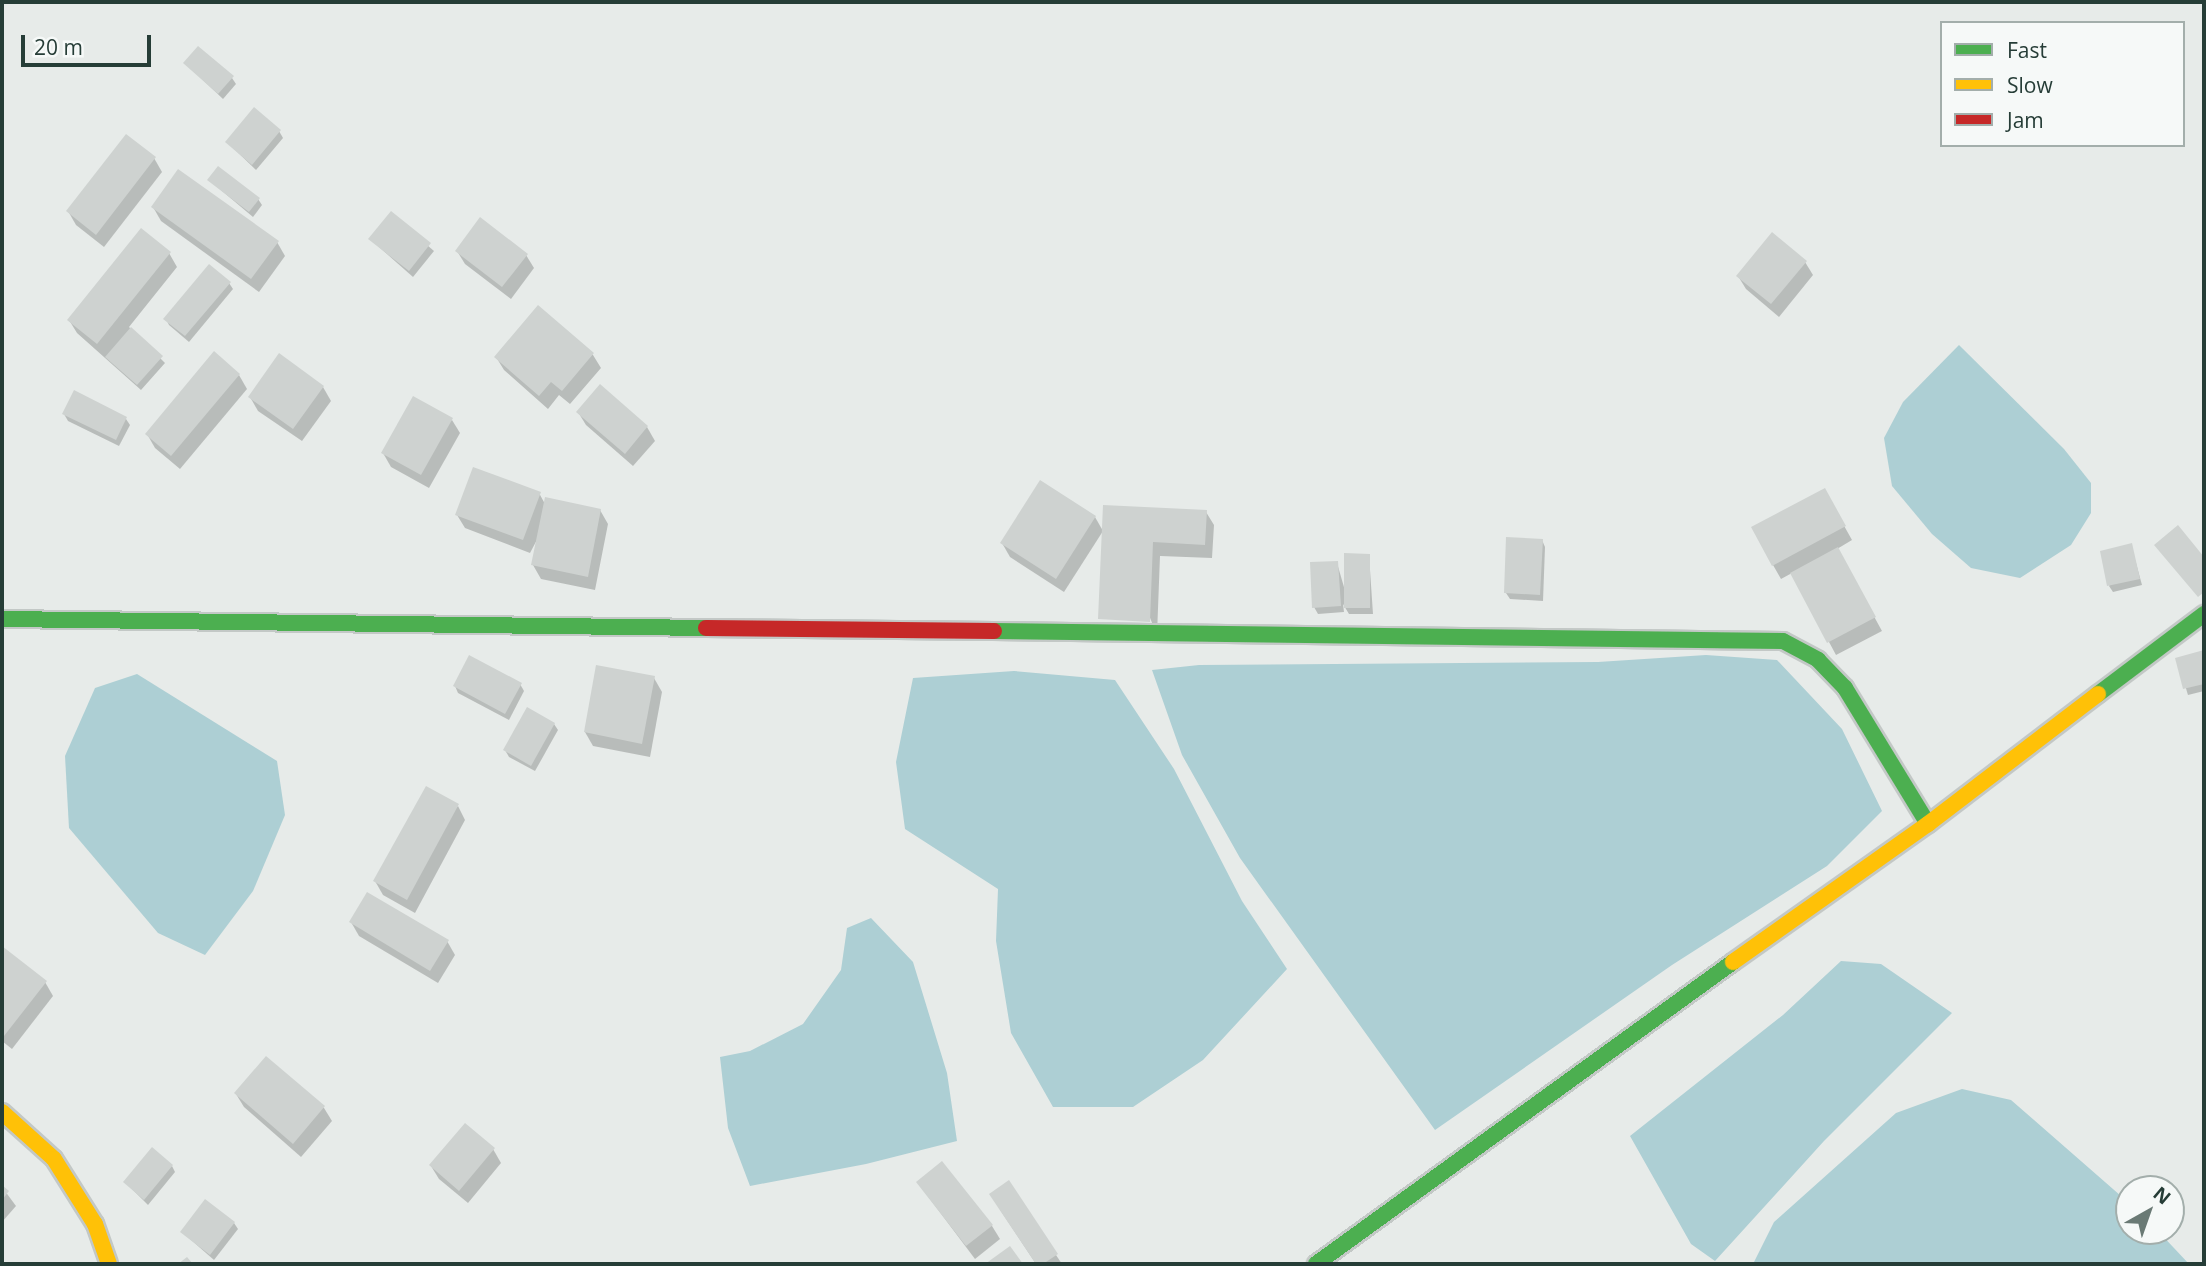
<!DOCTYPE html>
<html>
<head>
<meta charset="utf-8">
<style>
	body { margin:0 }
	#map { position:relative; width:2206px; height:1266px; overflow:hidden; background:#e7ebe9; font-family:"Open Sans",sans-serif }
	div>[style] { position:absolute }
	.water>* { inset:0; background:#adcfd4 }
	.shadow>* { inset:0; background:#0003 }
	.building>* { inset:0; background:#ced2d0 }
	.roads { filter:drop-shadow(2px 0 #c3c8c6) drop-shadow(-2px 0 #c3c8c6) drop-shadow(0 2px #c3c8c6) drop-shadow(0 -2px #c3c8c6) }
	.fast>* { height:16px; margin:-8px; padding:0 8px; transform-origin:8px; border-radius:8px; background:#4caf50 }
	.slow>* { height:16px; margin:-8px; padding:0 8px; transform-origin:8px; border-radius:8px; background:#ffc107 }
	.jam>* { height:16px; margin:-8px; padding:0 8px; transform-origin:8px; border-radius:8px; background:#c62828 }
	span { translate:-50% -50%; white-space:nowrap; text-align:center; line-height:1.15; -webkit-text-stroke:6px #f6f9f8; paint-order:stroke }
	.frame { position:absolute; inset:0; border:4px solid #263d37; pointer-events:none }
	.legend { position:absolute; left:1940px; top:21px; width:245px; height:126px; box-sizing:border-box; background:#f6f9f8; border:2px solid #a3aeab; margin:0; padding:9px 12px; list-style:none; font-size:21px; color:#263d37 }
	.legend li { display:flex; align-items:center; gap:14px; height:35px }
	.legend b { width:35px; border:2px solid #a3aeab }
	.north { position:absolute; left:2115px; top:1175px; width:70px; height:70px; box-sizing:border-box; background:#f6f9f8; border:2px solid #a3aeab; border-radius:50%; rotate:40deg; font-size:19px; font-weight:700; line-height:28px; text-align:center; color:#263d37 }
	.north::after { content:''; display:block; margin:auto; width:24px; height:32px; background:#6a7a75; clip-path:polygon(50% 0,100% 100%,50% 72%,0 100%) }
	.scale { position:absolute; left:21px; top:35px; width:130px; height:32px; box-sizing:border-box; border:4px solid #263d37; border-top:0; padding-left:9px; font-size:21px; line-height:24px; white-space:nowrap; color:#263d37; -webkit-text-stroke:5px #f6f9f8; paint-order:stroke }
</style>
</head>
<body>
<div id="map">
	<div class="water">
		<i style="clip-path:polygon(1959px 345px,2064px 449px,2091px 483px,2091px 513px,2071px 545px,2020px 578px,1971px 568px,1932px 534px,1892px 486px,1884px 438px,1903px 402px)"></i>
		<i style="clip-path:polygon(1706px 655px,1777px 660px,1842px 729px,1882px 811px,1827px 866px,1672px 965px,1435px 1130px,1240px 858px,1182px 755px,1152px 670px,1199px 665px,1598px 662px)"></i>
		<i style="clip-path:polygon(1014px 671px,1115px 680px,1174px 769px,1242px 901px,1287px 969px,1203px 1060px,1133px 1107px,1053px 1107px,1011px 1033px,996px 941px,998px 889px,905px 829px,896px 762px,913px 678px)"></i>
		<i style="clip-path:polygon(137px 674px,277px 761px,285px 815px,253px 891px,205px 955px,158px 933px,69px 828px,65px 756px,95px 688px)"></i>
		<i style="clip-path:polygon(871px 918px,913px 962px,947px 1073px,957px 1141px,866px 1164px,750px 1186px,728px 1128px,720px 1057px,750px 1051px,803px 1024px,841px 970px,847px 928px)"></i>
		<i style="clip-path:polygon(1841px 961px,1881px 964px,1952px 1013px,1824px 1141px,1715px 1261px,1691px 1244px,1630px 1136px,1783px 1015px)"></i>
		<i style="clip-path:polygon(1962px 1089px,2011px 1100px,2129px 1203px,2129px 1231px,2158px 1231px,2189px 1264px,1753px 1264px,1774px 1222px,1896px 1113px)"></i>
	</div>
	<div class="shadow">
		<i style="clip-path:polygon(185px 63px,232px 78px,236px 84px,223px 99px)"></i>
		<i style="clip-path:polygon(279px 131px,283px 138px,256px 170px,227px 142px)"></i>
		<i style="clip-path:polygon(154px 158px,162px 172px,104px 247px,76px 225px,68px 211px)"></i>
		<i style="clip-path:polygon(209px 180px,258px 199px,262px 205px,253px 217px)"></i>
		<i style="clip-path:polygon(153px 207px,277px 242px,285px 256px,259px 292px,161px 221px)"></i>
		<i style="clip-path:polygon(391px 214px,434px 251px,413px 277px,370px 239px)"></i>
		<i style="clip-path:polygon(457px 251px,526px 255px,534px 268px,511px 299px,465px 264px)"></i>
		<i style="clip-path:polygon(169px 253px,177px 267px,129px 327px,165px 363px,141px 390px,77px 333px,69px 320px)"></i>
		<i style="clip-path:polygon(1805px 262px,1813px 275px,1779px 317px,1746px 289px,1738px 276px)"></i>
		<i style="clip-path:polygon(229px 283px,233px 289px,189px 342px,169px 325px,166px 319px)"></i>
		<i style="clip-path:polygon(538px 308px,593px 355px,601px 368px,570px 404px,559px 395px,548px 409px,504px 370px,496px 357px)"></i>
		<i style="clip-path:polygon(239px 375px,247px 389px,180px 469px,155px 448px,147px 434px)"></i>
		<i style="clip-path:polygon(323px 387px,331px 401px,302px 441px,258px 411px,250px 397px)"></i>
		<i style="clip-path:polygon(578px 412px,647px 427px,655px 441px,633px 466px,586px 425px)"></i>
		<i style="clip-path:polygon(64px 414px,126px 419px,130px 425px,119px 446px,68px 421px)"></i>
		<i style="clip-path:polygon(452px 420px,460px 433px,429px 488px,391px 467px,383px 453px)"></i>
		<i style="clip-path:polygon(1824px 490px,1852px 540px,1837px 549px,1882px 631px,1836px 655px,1792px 573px,1781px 579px,1773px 565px)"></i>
		<i style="clip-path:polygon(539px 493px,545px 504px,600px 510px,608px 524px,595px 590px,541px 579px,533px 565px,539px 536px,530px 553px,465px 528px,457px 515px)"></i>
		<i style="clip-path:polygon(1105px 507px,1206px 512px,1214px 525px,1212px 558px,1160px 556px,1157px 635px)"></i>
		<i style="clip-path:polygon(1095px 517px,1103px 531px,1064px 592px,1010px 557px,1002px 543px)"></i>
		<i style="clip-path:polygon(1542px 540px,1545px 547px,1543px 601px,1510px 599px,1506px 593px)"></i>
		<i style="clip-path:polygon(2131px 545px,2142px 585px,2113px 592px,2109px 586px)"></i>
		<i style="clip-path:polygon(1369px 555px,1373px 614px,1349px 614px,1343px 604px,1344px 612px,1318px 614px,1314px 607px,1337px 563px,1346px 594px)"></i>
		<i style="clip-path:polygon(2204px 652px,2204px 691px,2188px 695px,2177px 659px)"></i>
		<i style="clip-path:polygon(654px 678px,662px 692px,650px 757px,593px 746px,585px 732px)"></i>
		<i style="clip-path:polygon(520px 684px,524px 691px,509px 720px,458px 693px,455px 686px)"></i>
		<i style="clip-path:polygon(554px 724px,558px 730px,535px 771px,509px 757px,505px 750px)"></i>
		<i style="clip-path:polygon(458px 806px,465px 820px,415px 913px,383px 895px,375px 881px)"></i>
		<i style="clip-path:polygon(351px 922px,447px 941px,455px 955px,438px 983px,359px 936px)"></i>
		<i style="clip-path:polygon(2px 949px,45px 982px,53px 996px,12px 1049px,2px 1041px)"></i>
		<i style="clip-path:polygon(266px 1058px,324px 1108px,332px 1121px,301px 1157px,244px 1107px,236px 1094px)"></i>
		<i style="clip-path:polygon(493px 1149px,501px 1163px,468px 1203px,439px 1179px,431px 1166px)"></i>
		<i style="clip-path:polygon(172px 1166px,175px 1172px,148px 1205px,125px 1182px)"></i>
		<i style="clip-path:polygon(918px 1183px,992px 1226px,1000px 1239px,975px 1259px)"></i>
		<i style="clip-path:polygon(1008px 1183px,1062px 1264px,1036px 1264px,999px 1208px)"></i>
		<i style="clip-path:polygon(2px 1187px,16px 1206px,2px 1222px)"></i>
		<i style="clip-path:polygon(234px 1223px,238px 1229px,214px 1260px,182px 1232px)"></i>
	</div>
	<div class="building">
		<i style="clip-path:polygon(198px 46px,234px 76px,218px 94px,183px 63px)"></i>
		<i style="clip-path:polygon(254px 107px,281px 130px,252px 165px,225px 142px)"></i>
		<i style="clip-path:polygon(126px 134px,156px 157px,96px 235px,66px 211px)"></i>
		<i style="clip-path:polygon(218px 166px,260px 198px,249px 212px,207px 180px)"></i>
		<i style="clip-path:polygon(178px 169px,279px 241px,251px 279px,151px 207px)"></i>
		<i style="clip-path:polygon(391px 211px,431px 243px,409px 271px,368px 239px)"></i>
		<i style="clip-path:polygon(480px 217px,528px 254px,502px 287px,455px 251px)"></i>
		<i style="clip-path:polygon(141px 228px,171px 252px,97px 344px,67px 320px)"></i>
		<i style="clip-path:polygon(1772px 232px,1807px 261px,1771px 304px,1736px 276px)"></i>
		<i style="clip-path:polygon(209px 264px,231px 282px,185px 336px,163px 319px)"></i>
		<i style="clip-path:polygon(538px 305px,594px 353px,562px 391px,551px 382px,539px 396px,494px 357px)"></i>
		<i style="clip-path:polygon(131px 327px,163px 356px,137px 385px,105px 357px)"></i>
		<i style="clip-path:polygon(214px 351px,240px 374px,171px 456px,145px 434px)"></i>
		<i style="clip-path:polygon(279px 353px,324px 386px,293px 429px,248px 397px)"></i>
		<i style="clip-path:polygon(600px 384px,648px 426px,625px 454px,576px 412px)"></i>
		<i style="clip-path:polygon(74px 390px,127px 417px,116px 440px,62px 414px)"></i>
		<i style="clip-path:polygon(413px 396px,453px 418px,421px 475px,381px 453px)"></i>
		<i style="clip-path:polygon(473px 467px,541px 492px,523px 540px,455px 515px)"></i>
		<i style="clip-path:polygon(1040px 480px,1096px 516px,1056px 579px,1000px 543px)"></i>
		<i style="clip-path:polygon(1825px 488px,1846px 526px,1772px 566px,1751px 527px)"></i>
		<i style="clip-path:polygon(545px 497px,601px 509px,588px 577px,531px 565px)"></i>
		<i style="clip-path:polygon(1103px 505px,1207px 510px,1205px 545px,1153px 542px,1150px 622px,1098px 619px)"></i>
		<i style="clip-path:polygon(2178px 525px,2204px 557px,2204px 592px,2198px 597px,2154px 545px)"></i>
		<i style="clip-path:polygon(1506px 537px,1543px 539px,1540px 595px,1504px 593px)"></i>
		<i style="clip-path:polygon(2132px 543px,2140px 579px,2107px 586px,2100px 551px)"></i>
		<i style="clip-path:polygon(1838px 547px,1876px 617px,1827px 643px,1790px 573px)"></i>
		<i style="clip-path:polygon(1344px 553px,1370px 554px,1370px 608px,1344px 608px)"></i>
		<i style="clip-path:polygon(1338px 561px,1341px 606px,1312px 608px,1310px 562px)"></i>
		<i style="clip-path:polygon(2204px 650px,2204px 684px,2183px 689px,2175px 658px)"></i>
		<i style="clip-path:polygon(469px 655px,522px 683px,505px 714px,453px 686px)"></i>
		<i style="clip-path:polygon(596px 665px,655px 676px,642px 744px,584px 732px)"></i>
		<i style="clip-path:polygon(527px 707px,555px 723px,531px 766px,503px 750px)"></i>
		<i style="clip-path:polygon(426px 786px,459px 804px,407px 900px,373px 881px)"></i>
		<i style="clip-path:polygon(367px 892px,449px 940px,430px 971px,349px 922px)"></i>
		<i style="clip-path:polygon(2px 946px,47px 981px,4px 1036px,2px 1035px)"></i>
		<i style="clip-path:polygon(266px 1056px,325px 1106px,293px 1144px,234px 1093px)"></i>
		<i style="clip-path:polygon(465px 1123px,495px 1148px,459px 1191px,429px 1165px)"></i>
		<i style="clip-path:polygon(152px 1147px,173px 1165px,144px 1200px,123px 1182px)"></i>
		<i style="clip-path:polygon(942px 1161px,993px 1225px,966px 1246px,916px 1182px)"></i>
		<i style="clip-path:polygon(1009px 1180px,1058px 1254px,1043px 1264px,1036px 1264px,989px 1194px)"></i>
		<i style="clip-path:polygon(2px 1185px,9px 1191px,2px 1200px)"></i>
		<i style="clip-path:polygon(205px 1199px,235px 1222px,210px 1255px,180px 1232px)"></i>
		<i style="clip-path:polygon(1010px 1246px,1023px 1264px,985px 1264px)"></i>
		<i style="clip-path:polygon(187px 1257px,193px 1264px,178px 1264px)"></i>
	</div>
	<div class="roads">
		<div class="fast">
			<i style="left:2px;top:619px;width:704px;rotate:0.73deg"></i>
			<i style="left:994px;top:631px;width:789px;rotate:0.73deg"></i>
			<i style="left:1783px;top:641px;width:40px;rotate:28deg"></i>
			<i style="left:1818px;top:660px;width:39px;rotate:46deg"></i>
			<i style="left:1845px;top:688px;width:159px;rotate:58.6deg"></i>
			<i style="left:2098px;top:694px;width:133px;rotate:-37deg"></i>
			<i style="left:1316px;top:1264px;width:515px;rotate:-35.91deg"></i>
		</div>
		<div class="slow">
			<i style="left:1733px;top:962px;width:239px;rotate:-35.3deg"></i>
			<i style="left:1928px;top:824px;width:214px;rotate:-37.4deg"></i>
			<i style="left:2px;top:1112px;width:70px;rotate:42.1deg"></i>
			<i style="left:54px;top:1159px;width:77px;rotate:57.8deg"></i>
			<i style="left:95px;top:1224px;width:42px;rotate:70.7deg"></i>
		</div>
		<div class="jam">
			<i style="left:706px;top:628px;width:288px;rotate:0.6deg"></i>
		</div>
	</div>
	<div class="frame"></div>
	<ul class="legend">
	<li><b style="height:9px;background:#4caf50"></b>Fast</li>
	<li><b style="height:9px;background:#ffc107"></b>Slow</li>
	<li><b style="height:9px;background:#c62828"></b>Jam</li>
	</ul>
	<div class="north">N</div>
	<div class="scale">20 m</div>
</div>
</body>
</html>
